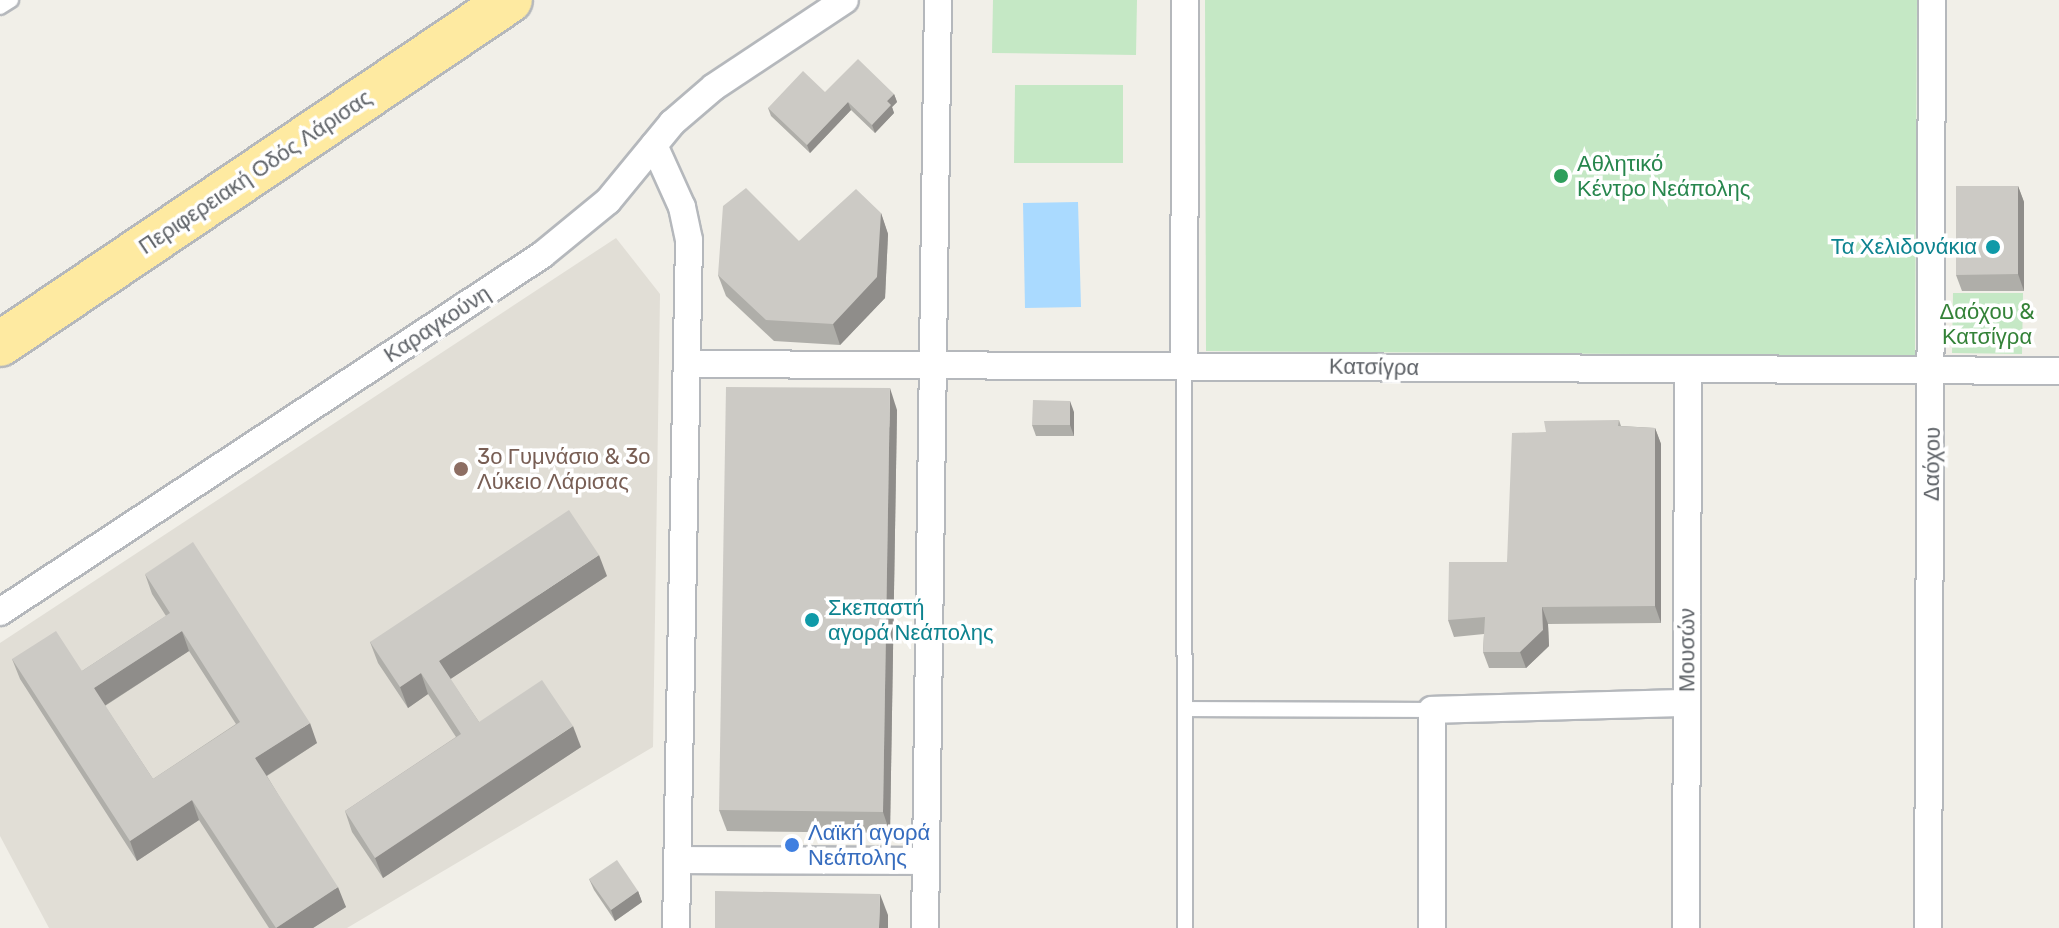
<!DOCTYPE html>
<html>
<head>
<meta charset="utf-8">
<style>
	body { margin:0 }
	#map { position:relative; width:2059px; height:928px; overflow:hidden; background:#f1efe8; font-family:Rubik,sans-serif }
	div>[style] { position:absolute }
	.education>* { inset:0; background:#e1ded6 }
	.green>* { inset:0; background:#c5e8c5 }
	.water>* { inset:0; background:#aadaff }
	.roads { filter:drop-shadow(2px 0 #b5b8bc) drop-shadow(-2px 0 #b5b8bc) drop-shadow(0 2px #b5b8bc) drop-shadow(0 -2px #b5b8bc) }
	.service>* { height:14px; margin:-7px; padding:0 7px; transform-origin:7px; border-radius:7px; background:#fff }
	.minor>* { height:26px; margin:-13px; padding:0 13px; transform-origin:13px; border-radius:13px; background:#fff }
	.trunk>* { height:44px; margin:-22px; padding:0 22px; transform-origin:22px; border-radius:22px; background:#feeaa1 }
	.wall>* { inset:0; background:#afaea9 }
	.shaded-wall>* { inset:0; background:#8f8d8a }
	.building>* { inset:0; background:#cccac5 }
	.dots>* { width:22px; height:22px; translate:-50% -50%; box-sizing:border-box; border:4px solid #fff; border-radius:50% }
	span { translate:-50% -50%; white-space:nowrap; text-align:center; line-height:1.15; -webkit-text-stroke:7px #fff; paint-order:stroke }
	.leisure-label { font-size:22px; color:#27864d }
	.left { translate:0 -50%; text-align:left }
	.street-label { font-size:22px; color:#5f6368 }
	.culture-label { font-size:22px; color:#0d838f }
	.right { translate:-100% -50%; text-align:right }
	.park-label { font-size:22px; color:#348238 }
	.education-label { font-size:22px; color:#785e54 }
	.shop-label { font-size:22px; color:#366cbe }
</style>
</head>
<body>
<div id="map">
	<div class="education">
		<i style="clip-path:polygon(616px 238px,660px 294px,653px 747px,347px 928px,49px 928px,0 836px,0 643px)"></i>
	</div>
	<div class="green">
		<i style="clip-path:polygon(993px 0,1137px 0,1136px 55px,992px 53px)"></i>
		<i style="clip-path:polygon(1205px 0,1917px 0,1915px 356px,1206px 351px)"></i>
		<i style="clip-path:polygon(1015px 85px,1123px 85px,1123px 163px,1014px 163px)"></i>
		<i style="clip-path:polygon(1953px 293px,2023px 293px,2022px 354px,1952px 353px)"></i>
	</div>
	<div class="water">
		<i style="clip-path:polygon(1078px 202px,1081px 307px,1025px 308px,1023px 203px)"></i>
	</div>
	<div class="roads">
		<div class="service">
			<i style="left:0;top:7px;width:13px;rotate:-32deg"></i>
			<i style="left:1184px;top:365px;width:563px;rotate:89.9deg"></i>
			<i style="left:1185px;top:709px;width:247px;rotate:0.2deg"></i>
		</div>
		<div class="minor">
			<i style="left:654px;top:145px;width:68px;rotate:65.7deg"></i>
			<i style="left:682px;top:207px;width:34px;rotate:78deg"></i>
			<i style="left:689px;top:240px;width:688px;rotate:91.08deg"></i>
			<i style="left:689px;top:364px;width:1370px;rotate:0.29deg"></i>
			<i style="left:1184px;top:365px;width:365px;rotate:-89.8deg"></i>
			<i style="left:0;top:612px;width:649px;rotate:-33.37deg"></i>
			<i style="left:542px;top:255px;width:85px;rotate:-39.3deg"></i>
			<i style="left:608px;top:201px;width:101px;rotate:-50.6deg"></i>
			<i style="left:672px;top:123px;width:55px;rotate:-40.6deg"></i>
			<i style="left:714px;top:87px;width:157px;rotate:-33.6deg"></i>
			<i style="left:678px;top:860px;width:247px;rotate:0.2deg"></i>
			<i style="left:925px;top:928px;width:928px;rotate:-89.2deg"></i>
			<i style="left:1432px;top:928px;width:218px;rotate:-90deg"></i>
			<i style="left:1432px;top:710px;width:255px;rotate:-1.6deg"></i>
			<i style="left:1686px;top:928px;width:557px;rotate:-89.79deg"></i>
			<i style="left:1928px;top:928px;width:928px;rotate:-89.75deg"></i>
		</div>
		<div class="trunk">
			<i style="left:0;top:344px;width:615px;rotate:-34deg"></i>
		</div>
	</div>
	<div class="wall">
		<i style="clip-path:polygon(825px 92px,894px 94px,897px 102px,892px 107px,894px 113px,875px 133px,851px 110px,810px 153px,771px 116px,768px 108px)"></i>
		<i style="clip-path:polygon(2018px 186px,2024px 202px,2024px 291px,1962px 291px,1956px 275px)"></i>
		<i style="clip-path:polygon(881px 213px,888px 234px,885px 298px,840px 345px,774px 341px,726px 296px,718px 275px,799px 241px)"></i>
		<i style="clip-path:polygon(897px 410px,890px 833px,727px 831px,719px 810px)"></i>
		<i style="clip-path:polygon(1074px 412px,1074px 436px,1036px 436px,1032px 425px)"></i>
		<i style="clip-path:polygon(1619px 420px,1621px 426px,1655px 428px,1661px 444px,1661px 623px,1548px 624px,1549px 646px,1526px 668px,1489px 668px,1483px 652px,1484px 634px,1454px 637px,1448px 620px,1507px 562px,1546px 432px)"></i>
		<i style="clip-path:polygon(evenodd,145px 574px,317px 743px,267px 776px,346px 907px,313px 928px,269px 928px,199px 820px,137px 861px,20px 679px,12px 659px,82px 671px,166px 616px,152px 594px,145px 574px,189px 651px,236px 724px,153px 779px,105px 706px,189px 651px)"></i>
		<i style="clip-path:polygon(607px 576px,450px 679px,479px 722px,581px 747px,383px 878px,352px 832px,345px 811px,456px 737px,428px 694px,408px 708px,378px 663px,370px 642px)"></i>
		<i style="clip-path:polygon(589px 879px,638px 891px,642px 902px,615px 921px,594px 890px)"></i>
	</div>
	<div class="shaded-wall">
		<i style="clip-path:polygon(894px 94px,897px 102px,892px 107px,894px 113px,875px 133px,872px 125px,887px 101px)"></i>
		<i style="clip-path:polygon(848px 102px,851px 110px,810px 153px,807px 145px)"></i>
		<i style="clip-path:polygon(2018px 186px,2024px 202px,2024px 291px,2018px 274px)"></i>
		<i style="clip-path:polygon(881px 213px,888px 234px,885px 298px,840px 345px,833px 324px)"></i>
		<i style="clip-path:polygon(890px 388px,897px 410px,890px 833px,883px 812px)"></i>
		<i style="clip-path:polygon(1070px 401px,1074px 412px,1074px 436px,1070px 425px)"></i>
		<i style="clip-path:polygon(1655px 428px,1661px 444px,1661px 623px,1655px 606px)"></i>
		<i style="clip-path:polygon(599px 555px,607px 576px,446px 682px,439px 661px)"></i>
		<i style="clip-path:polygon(1542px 607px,1548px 624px,1549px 646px,1526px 668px,1520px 652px)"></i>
		<i style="clip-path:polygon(182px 631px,189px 651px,101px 708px,94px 688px)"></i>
		<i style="clip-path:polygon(421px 673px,428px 694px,408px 708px,400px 687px)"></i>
		<i style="clip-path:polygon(310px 723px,317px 743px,263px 778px,255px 758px)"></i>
		<i style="clip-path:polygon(573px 726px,581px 747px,383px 878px,375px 858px)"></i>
		<i style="clip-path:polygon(192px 800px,199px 820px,137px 861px,130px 841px)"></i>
		<i style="clip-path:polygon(338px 887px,346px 907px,313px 928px,276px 928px)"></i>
		<i style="clip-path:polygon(638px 891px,642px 902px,615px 921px,611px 910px)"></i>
		<i style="clip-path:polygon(880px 894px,888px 915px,888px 928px,879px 928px)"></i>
	</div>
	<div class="building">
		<i style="clip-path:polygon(858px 59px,894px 94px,887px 101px,891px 105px,872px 125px,848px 102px,807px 145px,768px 108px,803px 71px,825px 92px)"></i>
		<i style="clip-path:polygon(1956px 186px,2018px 186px,2018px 274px,1956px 275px)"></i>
		<i style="clip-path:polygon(746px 188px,799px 241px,856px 189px,881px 213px,877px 277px,833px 324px,766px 320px,718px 275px,723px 206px)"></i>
		<i style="clip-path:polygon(726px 387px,890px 388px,883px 812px,719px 810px)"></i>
		<i style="clip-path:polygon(1033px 400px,1070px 401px,1070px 425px,1032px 425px)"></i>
		<i style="clip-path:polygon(1619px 420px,1618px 426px,1655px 428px,1655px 606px,1542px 607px,1543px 630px,1520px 652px,1483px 652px,1485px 617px,1448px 620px,1449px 562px,1507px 562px,1512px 433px,1546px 432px,1544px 421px)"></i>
		<i style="clip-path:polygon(569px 510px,599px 555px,439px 661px,479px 722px,542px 680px,573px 726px,375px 858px,345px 811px,461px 734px,421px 673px,400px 687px,370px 642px)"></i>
		<i style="clip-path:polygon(evenodd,193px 542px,310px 723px,255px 758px,338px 887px,276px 928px,192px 800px,130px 841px,12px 659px,56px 631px,82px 671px,170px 613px,145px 574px,193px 542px,182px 631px,240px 722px,153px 779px,94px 688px,182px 631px)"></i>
		<i style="clip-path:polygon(617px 860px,638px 891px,611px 910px,589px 879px)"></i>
		<i style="clip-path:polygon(715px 891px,880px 894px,879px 928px,715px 928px)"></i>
	</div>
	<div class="dots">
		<i style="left:1561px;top:176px;background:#2e9e5b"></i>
		<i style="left:1993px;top:247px;background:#0f9aa8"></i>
		<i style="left:461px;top:469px;background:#8d6e63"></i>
		<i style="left:812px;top:620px;background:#0f9aa8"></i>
		<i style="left:792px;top:845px;background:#3f7fe0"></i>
	</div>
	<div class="leisure-label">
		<span class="left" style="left:1577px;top:176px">Αθλητικό<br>Κέντρο Νεάπολης</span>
	</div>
	<div class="street-label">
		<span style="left:255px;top:172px;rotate:-34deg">Περιφερειακή Οδός Λάρισας</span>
		<span style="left:437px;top:324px;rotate:-33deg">Καραγκούνη</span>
		<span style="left:1374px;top:367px;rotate:1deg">Κατσίγρα</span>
		<span style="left:1932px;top:464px;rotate:-89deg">Δαόχου</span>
		<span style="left:1687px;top:650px;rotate:-90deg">Μουσών</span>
	</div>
	<div class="culture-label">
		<span class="right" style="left:1977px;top:247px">Τα Χελιδονάκια</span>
		<span class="left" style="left:828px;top:620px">Σκεπαστή<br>αγορά Νεάπολης</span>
	</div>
	<div class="park-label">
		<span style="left:1987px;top:324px">Δαόχου &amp;<br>Κατσίγρα</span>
	</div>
	<div class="education-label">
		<span class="left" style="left:477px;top:469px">3ο Γυμνάσιο &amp; 3ο<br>Λύκειο Λάρισας</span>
	</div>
	<div class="shop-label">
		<span class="left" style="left:808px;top:845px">Λαϊκή αγορά<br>Νεάπολης</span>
	</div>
</div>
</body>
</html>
